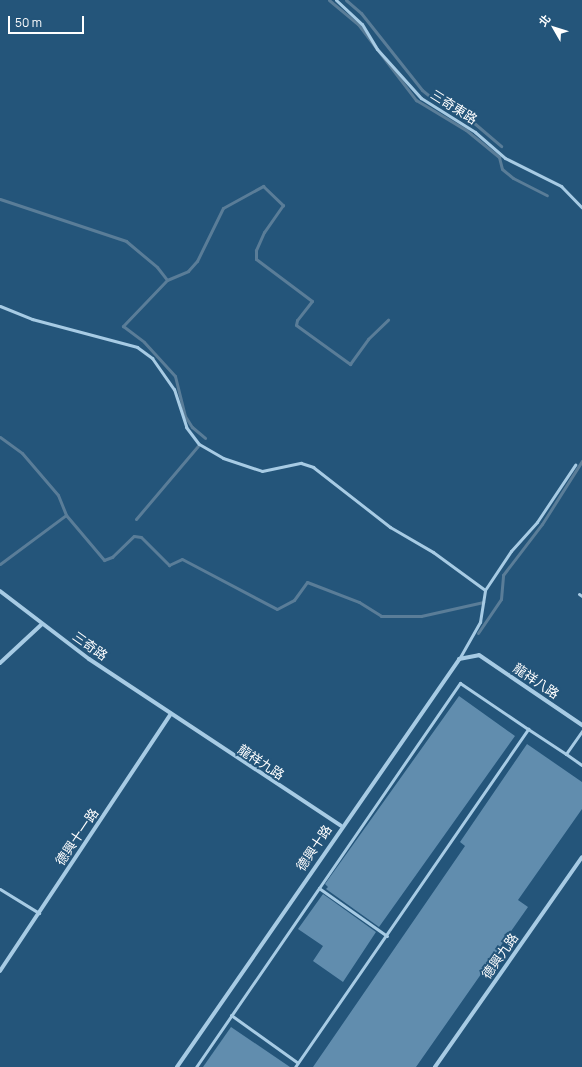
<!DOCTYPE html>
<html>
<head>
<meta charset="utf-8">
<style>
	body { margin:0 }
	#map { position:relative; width:582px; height:1067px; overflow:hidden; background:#24557a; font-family:Manrope,"Noto Sans TC",sans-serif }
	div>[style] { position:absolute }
	.stream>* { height:3px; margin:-1.5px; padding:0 1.5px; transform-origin:1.5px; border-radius:1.5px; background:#5a7d98 }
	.building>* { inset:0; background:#618dae }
	.lane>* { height:3px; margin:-1.5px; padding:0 1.5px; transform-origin:1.5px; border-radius:1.5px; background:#a7cbe4 }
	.street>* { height:4px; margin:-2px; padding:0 2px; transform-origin:2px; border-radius:2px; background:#a7cbe4 }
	span { translate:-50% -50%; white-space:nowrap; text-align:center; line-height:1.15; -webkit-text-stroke:4px #24557a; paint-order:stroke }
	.street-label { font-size:13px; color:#fff }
	.north { position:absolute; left:534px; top:8px; width:40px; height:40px; -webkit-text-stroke:3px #24557a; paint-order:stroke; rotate:309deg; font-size:11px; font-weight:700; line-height:16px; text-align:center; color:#fff }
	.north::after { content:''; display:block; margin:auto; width:14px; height:18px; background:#fff; clip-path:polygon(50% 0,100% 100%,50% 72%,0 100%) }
	.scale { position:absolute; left:8px; top:16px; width:76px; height:18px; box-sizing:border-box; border:2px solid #fff; border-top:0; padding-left:5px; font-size:12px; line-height:14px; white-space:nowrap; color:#fff; -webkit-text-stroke:3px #24557a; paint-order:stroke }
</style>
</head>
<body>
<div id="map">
	<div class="stream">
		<i style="left:329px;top:0;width:38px;rotate:40deg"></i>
		<i style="left:358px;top:24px;width:96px;rotate:52.7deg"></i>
		<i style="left:416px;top:100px;width:58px;rotate:31deg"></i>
		<i style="left:466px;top:130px;width:43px;rotate:39.3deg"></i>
		<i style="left:499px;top:157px;width:12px;rotate:76deg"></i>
		<i style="left:502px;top:169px;width:14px;rotate:39deg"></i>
		<i style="left:513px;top:178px;width:38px;rotate:27deg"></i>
		<i style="left:346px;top:0;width:20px;rotate:41deg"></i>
		<i style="left:361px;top:13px;width:98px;rotate:51.6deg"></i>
		<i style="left:422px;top:90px;width:19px;rotate:39deg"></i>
		<i style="left:437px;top:102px;width:34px;rotate:27deg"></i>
		<i style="left:467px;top:117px;width:45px;rotate:40.5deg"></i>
		<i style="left:0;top:199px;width:133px;rotate:18.4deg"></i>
		<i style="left:126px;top:241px;width:40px;rotate:40deg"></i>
		<i style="left:157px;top:267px;width:16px;rotate:52deg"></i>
		<i style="left:167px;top:280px;width:23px;rotate:-23deg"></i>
		<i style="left:188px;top:271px;width:13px;rotate:-48deg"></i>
		<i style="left:197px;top:261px;width:59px;rotate:-63.9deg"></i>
		<i style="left:223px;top:208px;width:46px;rotate:-28.8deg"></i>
		<i style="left:263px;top:186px;width:28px;rotate:44deg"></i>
		<i style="left:283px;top:205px;width:33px;rotate:125deg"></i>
		<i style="left:264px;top:232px;width:20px;rotate:114deg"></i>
		<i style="left:256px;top:250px;width:9px;rotate:90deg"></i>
		<i style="left:256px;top:259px;width:70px;rotate:36.9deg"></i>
		<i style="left:312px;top:301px;width:24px;rotate:128deg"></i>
		<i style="left:297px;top:320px;width:5px;rotate:101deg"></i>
		<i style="left:296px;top:325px;width:67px;rotate:35.8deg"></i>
		<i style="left:350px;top:364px;width:31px;rotate:-54deg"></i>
		<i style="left:368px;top:339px;width:28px;rotate:-44deg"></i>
		<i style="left:167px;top:280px;width:64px;rotate:133.7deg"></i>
		<i style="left:123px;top:326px;width:26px;rotate:37deg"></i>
		<i style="left:144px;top:342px;width:46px;rotate:47.6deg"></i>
		<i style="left:175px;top:376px;width:41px;rotate:76deg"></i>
		<i style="left:185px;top:416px;width:13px;rotate:58deg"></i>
		<i style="left:192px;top:427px;width:17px;rotate:40deg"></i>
		<i style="left:0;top:437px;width:27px;rotate:36deg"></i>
		<i style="left:22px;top:453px;width:55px;rotate:49.4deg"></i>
		<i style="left:58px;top:495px;width:22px;rotate:68deg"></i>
		<i style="left:66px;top:515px;width:59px;rotate:49.8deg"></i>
		<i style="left:104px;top:560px;width:9px;rotate:-21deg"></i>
		<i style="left:112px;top:557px;width:30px;rotate:-44deg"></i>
		<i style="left:134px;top:536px;width:7px;rotate:8deg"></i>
		<i style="left:141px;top:537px;width:40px;rotate:45deg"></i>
		<i style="left:169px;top:565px;width:14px;rotate:-25deg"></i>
		<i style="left:182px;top:559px;width:107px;rotate:27.8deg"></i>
		<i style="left:277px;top:609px;width:19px;rotate:-28deg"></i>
		<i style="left:294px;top:600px;width:22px;rotate:-54deg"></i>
		<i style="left:307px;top:582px;width:56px;rotate:21deg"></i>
		<i style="left:359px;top:602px;width:26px;rotate:32deg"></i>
		<i style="left:381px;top:616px;width:40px"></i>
		<i style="left:421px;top:616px;width:64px;rotate:-12.7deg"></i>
		<i style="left:136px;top:519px;width:96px;rotate:-49.7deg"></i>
		<i style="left:0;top:564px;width:82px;rotate:-36.6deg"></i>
		<i style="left:478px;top:633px;width:41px;rotate:-55.9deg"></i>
		<i style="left:501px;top:599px;width:24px;rotate:-85deg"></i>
		<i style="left:503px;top:575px;width:64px;rotate:-52.6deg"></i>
		<i style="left:542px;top:524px;width:75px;rotate:-57.6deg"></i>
	</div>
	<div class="building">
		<i style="clip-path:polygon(459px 696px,515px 736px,379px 927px,326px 889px,328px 887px,325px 884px)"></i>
		<i style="clip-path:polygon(527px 744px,582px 782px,582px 809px,518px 900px,528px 907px,416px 1067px,313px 1067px,465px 846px,460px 842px)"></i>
		<i style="clip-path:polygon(323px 894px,376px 932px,343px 982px,313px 961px,323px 946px,298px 929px)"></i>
		<i style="clip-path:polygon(231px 1027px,290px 1067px,203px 1067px)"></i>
	</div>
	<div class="lane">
		<i style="left:336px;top:0;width:35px;rotate:43deg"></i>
		<i style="left:362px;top:24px;width:29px;rotate:59deg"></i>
		<i style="left:377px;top:49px;width:66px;rotate:48.1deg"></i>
		<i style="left:421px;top:98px;width:64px;rotate:32.2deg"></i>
		<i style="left:475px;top:132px;width:40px;rotate:41deg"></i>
		<i style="left:505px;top:158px;width:63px;rotate:26.6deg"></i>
		<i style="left:561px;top:186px;width:30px;rotate:46deg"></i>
		<i style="left:0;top:306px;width:35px;rotate:22deg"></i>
		<i style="left:32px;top:319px;width:109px;rotate:14.9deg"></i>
		<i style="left:137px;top:347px;width:19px;rotate:36deg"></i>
		<i style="left:152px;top:358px;width:38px;rotate:55deg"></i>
		<i style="left:174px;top:389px;width:40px;rotate:72deg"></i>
		<i style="left:186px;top:427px;width:21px;rotate:53deg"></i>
		<i style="left:199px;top:444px;width:28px;rotate:30deg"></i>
		<i style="left:223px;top:458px;width:41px;rotate:18.4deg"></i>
		<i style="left:262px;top:471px;width:40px;rotate:-12deg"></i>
		<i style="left:301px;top:463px;width:13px;rotate:18deg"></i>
		<i style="left:313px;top:467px;width:98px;rotate:37.9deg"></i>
		<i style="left:390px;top:527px;width:50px;rotate:30.2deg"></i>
		<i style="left:433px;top:552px;width:64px;rotate:36.2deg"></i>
		<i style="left:579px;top:594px;width:4px;rotate:34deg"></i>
		<i style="left:459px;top:659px;width:43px;rotate:-60.4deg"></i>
		<i style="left:480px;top:622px;width:32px;rotate:-81deg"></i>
		<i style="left:485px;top:590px;width:47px;rotate:-56.3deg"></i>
		<i style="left:511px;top:551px;width:39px;rotate:-48deg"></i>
		<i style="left:537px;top:522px;width:69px;rotate:-56.3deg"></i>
		<i style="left:582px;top:731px;width:28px;rotate:125deg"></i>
		<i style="left:566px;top:754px;width:19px;rotate:35deg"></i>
		<i style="left:0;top:889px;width:46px;rotate:31.6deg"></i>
		<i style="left:387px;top:936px;width:83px;rotate:-144.8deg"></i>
		<i style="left:319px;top:888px;width:249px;rotate:-55.5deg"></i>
		<i style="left:460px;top:683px;width:82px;rotate:34.1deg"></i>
		<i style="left:231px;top:1015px;width:82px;rotate:35.6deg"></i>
		<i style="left:196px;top:1067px;width:217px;rotate:-55.5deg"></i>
		<i style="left:295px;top:1067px;width:411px;rotate:-55.4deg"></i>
		<i style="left:528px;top:729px;width:45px;rotate:33.3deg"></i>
	</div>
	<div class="street">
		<i style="left:0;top:591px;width:112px;rotate:37.4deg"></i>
		<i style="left:89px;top:659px;width:302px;rotate:33.5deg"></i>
		<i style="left:0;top:663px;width:57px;rotate:-42.9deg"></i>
		<i style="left:0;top:971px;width:309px;rotate:-56.4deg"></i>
		<i style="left:177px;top:1067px;width:496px;rotate:-55.3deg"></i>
		<i style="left:459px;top:659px;width:20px;rotate:-11deg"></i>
		<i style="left:479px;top:655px;width:125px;rotate:34.2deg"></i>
		<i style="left:435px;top:1067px;width:256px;rotate:-55deg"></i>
	</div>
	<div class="street-label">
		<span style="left:454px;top:107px;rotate:32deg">三奇東路</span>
		<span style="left:90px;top:646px;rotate:35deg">三奇路</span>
		<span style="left:536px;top:681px;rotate:34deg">龍祥八路</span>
		<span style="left:261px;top:762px;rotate:33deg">龍祥九路</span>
		<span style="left:77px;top:837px;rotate:-56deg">德興十一路</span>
		<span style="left:314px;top:848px;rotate:-56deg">德興十路</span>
		<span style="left:500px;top:956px;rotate:-55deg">德興九路</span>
	</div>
	<div class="north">北</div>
	<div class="scale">50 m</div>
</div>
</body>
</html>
